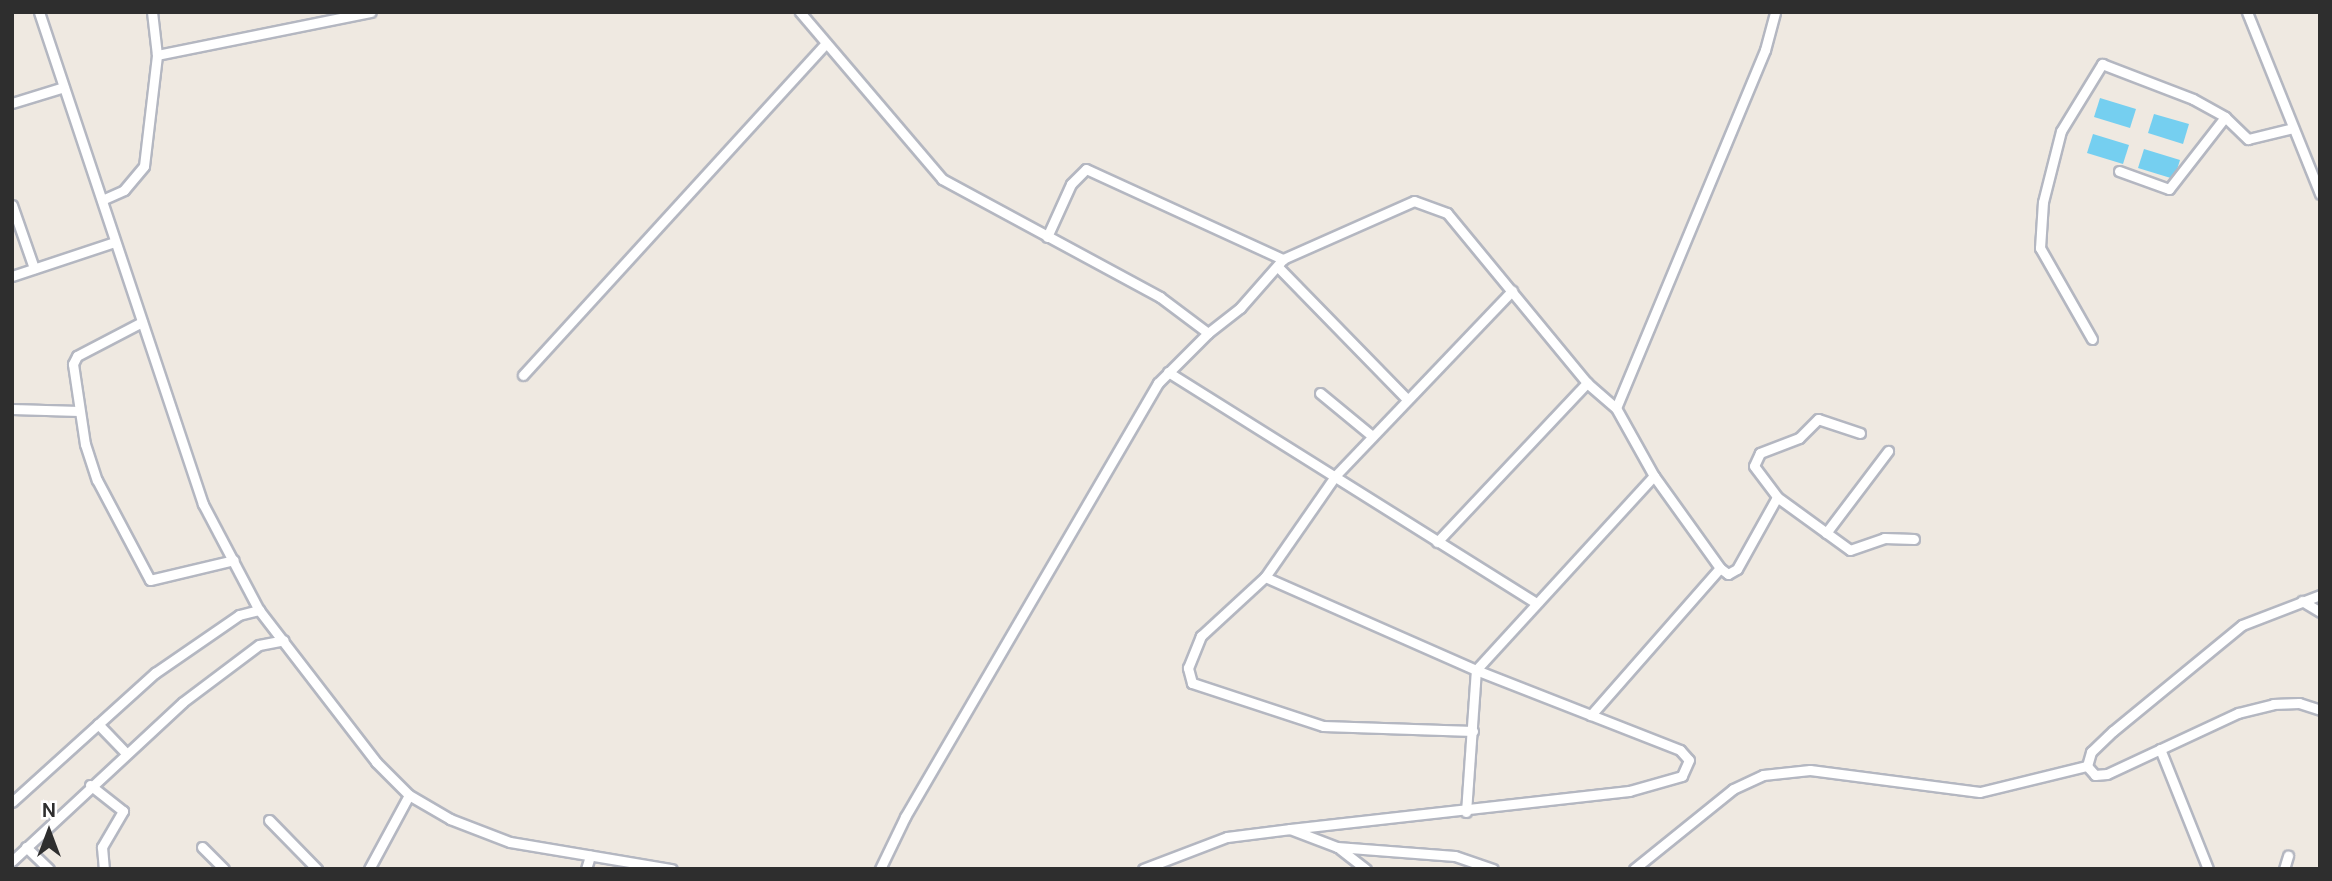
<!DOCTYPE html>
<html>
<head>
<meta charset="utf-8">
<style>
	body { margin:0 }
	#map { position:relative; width:2332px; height:881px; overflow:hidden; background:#efe9e1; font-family:"DM Sans",sans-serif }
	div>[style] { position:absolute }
	.water>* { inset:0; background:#75cff0 }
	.roads { filter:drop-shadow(2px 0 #b4b7c1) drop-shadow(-2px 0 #b4b7c1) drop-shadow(0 2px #b4b7c1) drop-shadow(0 -2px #b4b7c1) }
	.minor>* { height:9px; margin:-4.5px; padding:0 4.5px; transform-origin:4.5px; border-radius:4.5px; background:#fff }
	span { translate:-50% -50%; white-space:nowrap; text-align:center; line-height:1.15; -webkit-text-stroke:7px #fff; paint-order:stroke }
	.frame { position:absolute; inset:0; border:14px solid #2e2e2e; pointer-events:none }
	.north { position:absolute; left:14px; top:797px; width:70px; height:70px; -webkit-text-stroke:5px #fff; paint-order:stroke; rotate:0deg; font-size:19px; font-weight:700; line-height:28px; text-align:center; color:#2e2e2e }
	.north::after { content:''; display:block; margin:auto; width:24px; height:32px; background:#2e2e2e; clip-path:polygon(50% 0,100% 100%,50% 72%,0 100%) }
</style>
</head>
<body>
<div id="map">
	<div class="water">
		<i style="clip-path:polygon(2100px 98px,2136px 109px,2130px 128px,2094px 117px)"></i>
		<i style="clip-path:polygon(2154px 114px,2189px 124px,2183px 144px,2148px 133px)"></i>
		<i style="clip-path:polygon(2093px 134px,2129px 145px,2123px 164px,2087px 153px)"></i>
		<i style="clip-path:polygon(2144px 149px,2180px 160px,2174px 179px,2138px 168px)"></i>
	</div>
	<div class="roads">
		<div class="minor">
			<i style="left:39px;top:12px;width:519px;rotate:71.57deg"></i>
			<i style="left:203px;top:504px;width:120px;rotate:62.2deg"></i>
			<i style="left:259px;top:610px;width:192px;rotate:52.4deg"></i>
			<i style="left:376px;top:762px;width:47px;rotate:45deg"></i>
			<i style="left:409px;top:795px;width:48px;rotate:30.3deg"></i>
			<i style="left:450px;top:819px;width:64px;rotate:21deg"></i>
			<i style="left:510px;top:842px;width:164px;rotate:9.5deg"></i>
			<i style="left:800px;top:12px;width:219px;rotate:49.6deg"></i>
			<i style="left:942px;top:179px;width:248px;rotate:28.4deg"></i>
			<i style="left:1160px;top:297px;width:60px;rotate:36.9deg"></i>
			<i style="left:1208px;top:333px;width:71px;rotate:135deg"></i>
			<i style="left:1158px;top:383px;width:502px;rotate:120.24deg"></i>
			<i style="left:905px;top:817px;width:58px;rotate:115.7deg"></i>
			<i style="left:2247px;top:12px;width:196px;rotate:68.1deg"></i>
			<i style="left:157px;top:55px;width:218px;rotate:-11.4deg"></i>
			<i style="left:12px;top:103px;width:54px;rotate:-17.1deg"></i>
			<i style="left:2119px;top:171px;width:53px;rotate:19.8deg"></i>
			<i style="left:2169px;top:189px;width:91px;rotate:-52.1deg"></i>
			<i style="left:102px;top:200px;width:24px;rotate:-24deg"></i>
			<i style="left:124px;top:190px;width:31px;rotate:-50deg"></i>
			<i style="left:144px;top:166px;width:112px;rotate:-83.3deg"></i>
			<i style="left:157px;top:55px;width:43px;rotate:-96.6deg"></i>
			<i style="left:12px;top:205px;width:67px;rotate:70.8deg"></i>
			<i style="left:1047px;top:237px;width:58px;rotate:-65.6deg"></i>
			<i style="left:1071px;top:184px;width:21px;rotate:-45deg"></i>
			<i style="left:1086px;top:169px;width:217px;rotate:24.6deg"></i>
			<i style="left:1279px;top:268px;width:182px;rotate:45.7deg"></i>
			<i style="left:12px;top:276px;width:108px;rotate:-18.3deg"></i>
			<i style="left:142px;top:322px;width:73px;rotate:152.4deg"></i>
			<i style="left:77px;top:356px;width:9px;rotate:117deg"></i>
			<i style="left:73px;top:364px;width:81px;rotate:81.5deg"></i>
			<i style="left:85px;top:444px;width:38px;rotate:72deg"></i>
			<i style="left:97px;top:480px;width:113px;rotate:62.1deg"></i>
			<i style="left:150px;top:580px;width:86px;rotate:-13.4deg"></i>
			<i style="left:1208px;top:333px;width:41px;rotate:-38deg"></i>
			<i style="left:1240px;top:308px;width:65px;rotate:-48.7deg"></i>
			<i style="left:1283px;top:259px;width:143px;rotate:-23.9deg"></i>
			<i style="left:1414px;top:201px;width:35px;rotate:20deg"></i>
			<i style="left:1447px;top:213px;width:220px;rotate:50.5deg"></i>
			<i style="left:1587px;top:383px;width:38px;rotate:41deg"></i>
			<i style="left:1616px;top:408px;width:78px;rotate:60.8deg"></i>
			<i style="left:1654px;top:476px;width:113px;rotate:54.3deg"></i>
			<i style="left:1720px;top:568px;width:196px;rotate:131.3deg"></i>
			<i style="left:2092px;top:339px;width:105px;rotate:-119.7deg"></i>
			<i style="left:2040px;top:248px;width:46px;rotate:-86.3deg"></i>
			<i style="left:2043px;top:202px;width:73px;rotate:-75.8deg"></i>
			<i style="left:2061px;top:131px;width:79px;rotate:-58.5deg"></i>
			<i style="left:2102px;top:64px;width:97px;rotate:21deg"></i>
			<i style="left:2193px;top:99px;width:37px;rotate:29deg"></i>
			<i style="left:2225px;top:117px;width:32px;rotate:44deg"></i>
			<i style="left:2248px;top:139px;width:46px;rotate:-13.7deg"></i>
			<i style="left:1168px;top:372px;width:433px;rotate:32.1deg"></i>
			<i style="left:523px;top:375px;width:449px;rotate:-47.6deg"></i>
			<i style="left:1320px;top:393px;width:66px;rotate:39.5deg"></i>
			<i style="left:1616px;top:408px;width:388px;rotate:-67.4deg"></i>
			<i style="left:1765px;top:50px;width:39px;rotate:-75deg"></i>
			<i style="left:12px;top:409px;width:67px;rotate:1.7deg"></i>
			<i style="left:1860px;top:433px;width:44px;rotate:-161.6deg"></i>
			<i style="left:1818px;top:419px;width:27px;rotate:135deg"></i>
			<i style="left:1799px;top:438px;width:42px;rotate:159deg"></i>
			<i style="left:1760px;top:453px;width:14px;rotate:115deg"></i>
			<i style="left:1754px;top:466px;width:39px;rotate:53deg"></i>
			<i style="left:1777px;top:497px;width:90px;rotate:36deg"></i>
			<i style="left:1850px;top:550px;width:36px;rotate:-19deg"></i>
			<i style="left:1884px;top:538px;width:30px;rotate:2deg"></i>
			<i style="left:1826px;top:533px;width:103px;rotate:-52.9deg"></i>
			<i style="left:1437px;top:542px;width:219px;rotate:-46.7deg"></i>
			<i style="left:1720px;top:568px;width:10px;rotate:37deg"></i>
			<i style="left:1728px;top:574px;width:10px;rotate:-29deg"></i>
			<i style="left:1737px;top:569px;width:82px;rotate:-60.9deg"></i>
			<i style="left:1265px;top:577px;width:231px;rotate:23.8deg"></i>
			<i style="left:1476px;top:670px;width:219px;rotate:21.4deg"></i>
			<i style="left:1680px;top:750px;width:13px;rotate:48deg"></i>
			<i style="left:1689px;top:760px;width:17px;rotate:114deg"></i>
			<i style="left:1682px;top:776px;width:55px;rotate:164.2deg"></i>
			<i style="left:1629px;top:791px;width:341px;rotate:173.6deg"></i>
			<i style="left:2302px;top:601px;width:21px;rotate:31deg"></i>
			<i style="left:98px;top:724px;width:39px;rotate:46deg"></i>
			<i style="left:1473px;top:731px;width:150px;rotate:-178.1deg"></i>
			<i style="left:1323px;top:726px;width:138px;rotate:-161.8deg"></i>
			<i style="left:1192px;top:683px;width:16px;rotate:-105deg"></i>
			<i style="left:1188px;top:668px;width:35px;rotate:-68deg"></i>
			<i style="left:1201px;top:636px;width:87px;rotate:-42.7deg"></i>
			<i style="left:1265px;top:577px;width:124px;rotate:-55.2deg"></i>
			<i style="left:1336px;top:475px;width:255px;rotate:-46.3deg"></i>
			<i style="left:2160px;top:749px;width:129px;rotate:68.2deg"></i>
			<i style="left:2087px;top:766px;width:15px;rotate:-74deg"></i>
			<i style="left:2091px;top:752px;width:30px;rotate:-44deg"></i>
			<i style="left:2113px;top:731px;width:167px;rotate:-39.4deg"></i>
			<i style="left:2242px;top:625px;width:84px;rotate:-21deg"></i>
			<i style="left:2087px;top:766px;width:12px;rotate:48deg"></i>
			<i style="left:2095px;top:775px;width:12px;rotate:-5deg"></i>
			<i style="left:2107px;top:774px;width:145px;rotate:-25deg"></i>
			<i style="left:2238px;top:713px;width:36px;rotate:-14deg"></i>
			<i style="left:2273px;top:704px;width:26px;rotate:-2deg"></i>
			<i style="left:2299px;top:703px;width:22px;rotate:18deg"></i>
			<i style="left:90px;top:785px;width:42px;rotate:38.2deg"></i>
			<i style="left:123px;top:811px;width:42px;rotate:120.3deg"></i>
			<i style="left:102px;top:847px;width:22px;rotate:85deg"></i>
			<i style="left:12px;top:802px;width:193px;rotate:-42.1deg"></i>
			<i style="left:155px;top:673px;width:102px;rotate:-34.6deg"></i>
			<i style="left:239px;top:615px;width:21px;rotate:-14deg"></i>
			<i style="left:1466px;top:812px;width:142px;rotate:-86deg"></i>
			<i style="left:1476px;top:670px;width:263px;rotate:-47.5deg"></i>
			<i style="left:269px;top:820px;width:69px;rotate:45.6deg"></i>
			<i style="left:26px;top:847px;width:32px;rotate:44deg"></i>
			<i style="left:202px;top:847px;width:31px;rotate:45deg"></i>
			<i style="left:1340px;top:849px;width:33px;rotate:38deg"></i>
			<i style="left:12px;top:861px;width:233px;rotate:-42.9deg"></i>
			<i style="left:183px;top:702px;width:95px;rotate:-36.9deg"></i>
			<i style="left:259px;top:645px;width:25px;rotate:-11deg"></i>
			<i style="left:369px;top:869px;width:84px;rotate:-61.6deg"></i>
			<i style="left:586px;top:869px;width:14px;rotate:-73deg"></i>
			<i style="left:1143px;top:869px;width:90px;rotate:-20.9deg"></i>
			<i style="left:1227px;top:837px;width:64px;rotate:-7.2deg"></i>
			<i style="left:1290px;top:829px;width:50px;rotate:21deg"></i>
			<i style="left:1337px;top:847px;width:118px;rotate:4.4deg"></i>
			<i style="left:1455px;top:856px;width:40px;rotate:18.9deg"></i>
			<i style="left:1634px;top:869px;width:127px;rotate:-38.9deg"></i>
			<i style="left:1733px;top:789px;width:33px;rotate:-25deg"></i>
			<i style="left:1763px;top:775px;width:47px;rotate:-6.1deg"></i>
			<i style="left:1810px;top:770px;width:171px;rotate:7.4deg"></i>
			<i style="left:1980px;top:792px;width:110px;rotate:-13.7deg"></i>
			<i style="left:2284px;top:869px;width:14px;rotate:-73deg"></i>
		</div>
	</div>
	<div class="frame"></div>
	<div class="north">N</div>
</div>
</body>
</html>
